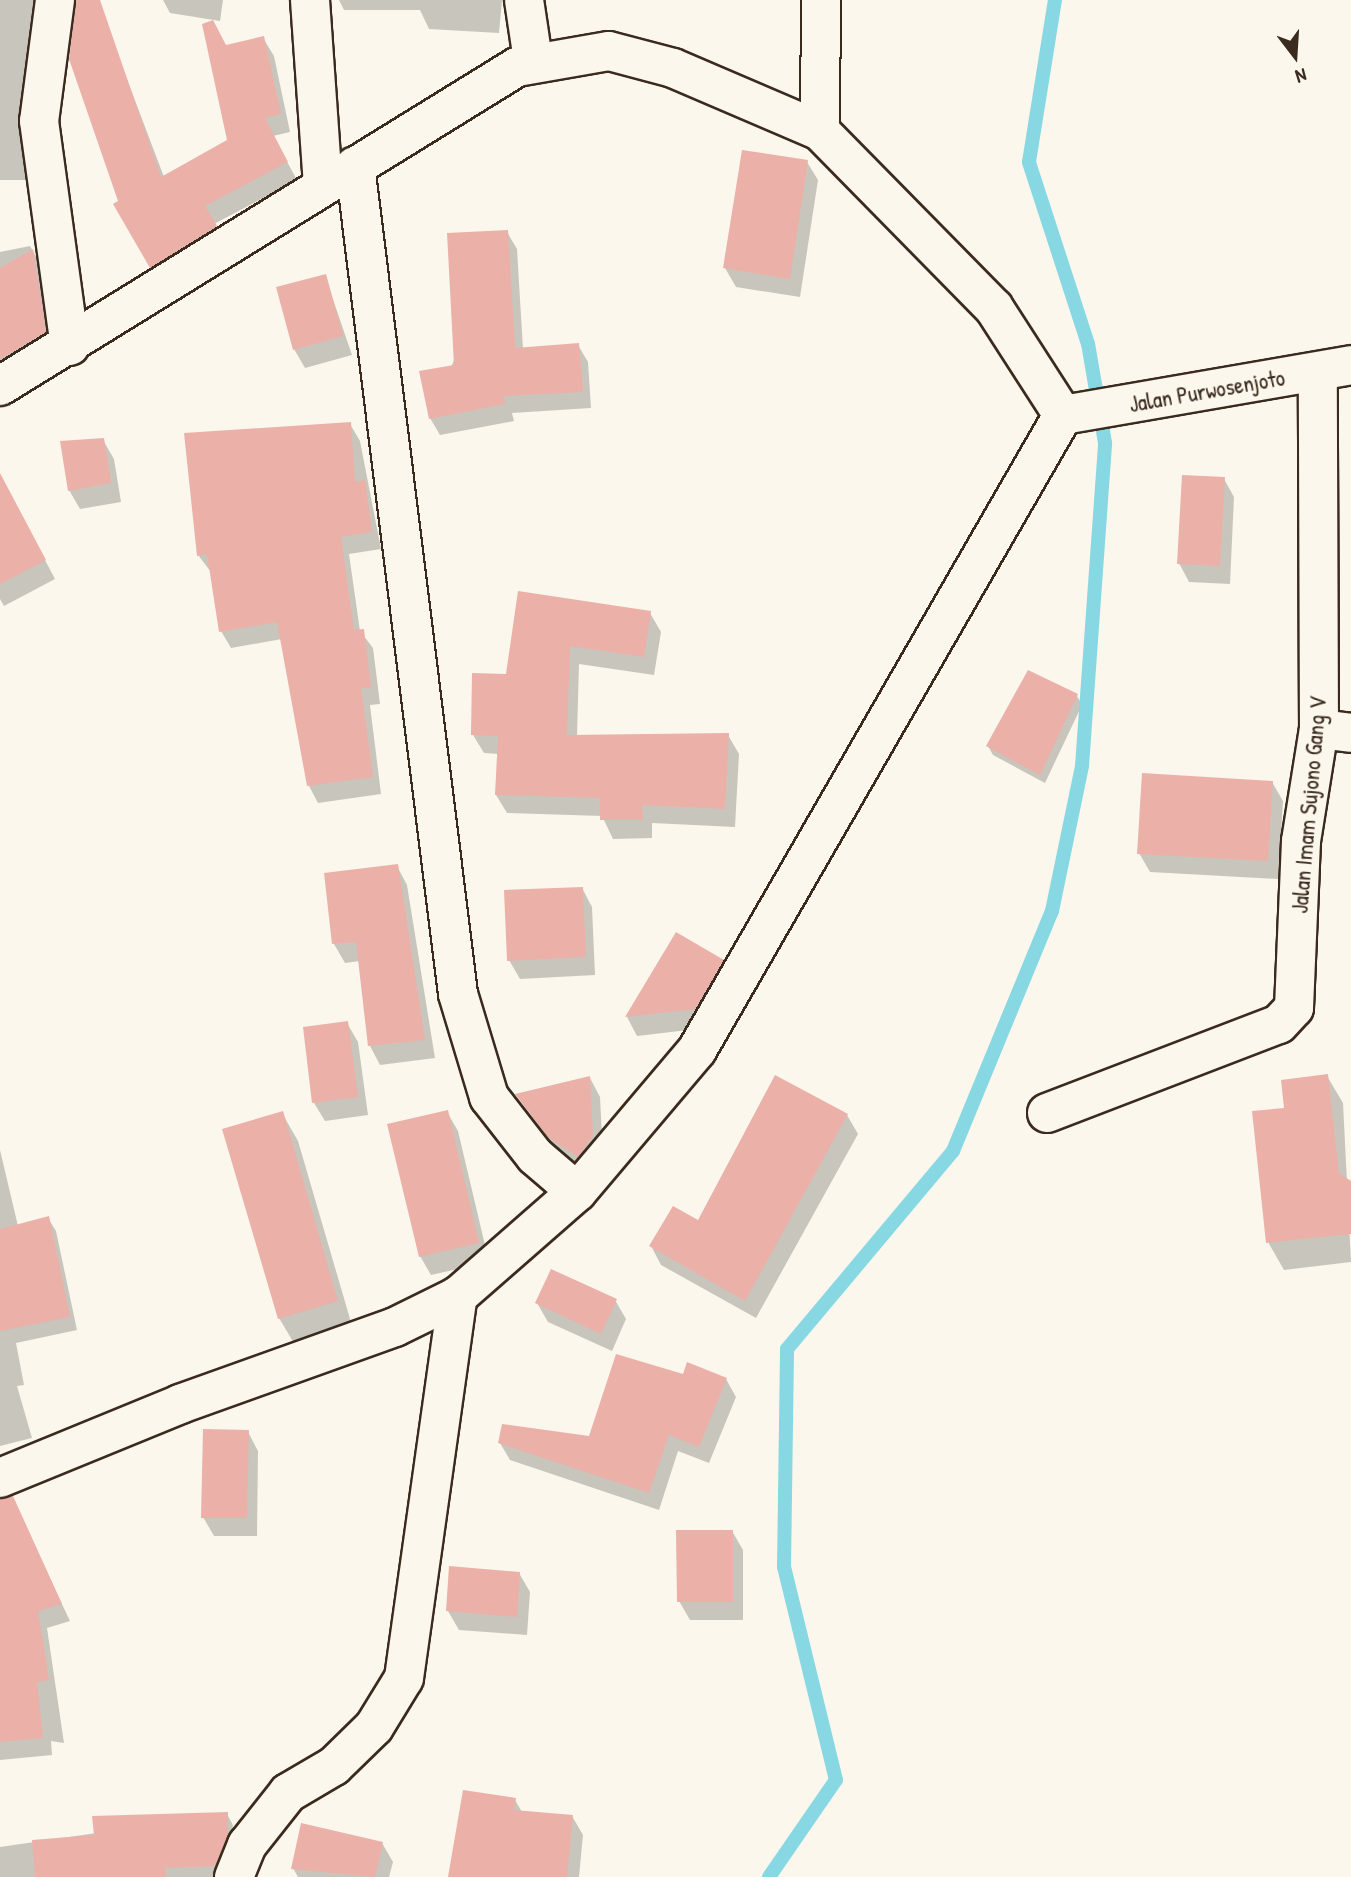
<!DOCTYPE html>
<html>
<head>
<meta charset="utf-8">
<style>
	body { margin:0 }
	#map { position:relative; width:1351px; height:1877px; overflow:hidden; background:#fbf7ec; font-family:"Patrick Hand",sans-serif }
	div>[style] { position:absolute }
	.shadow>* { inset:0; background:#0003 }
	.stream>* { height:14px; margin:-7px; padding:0 7px; transform-origin:7px; border-radius:7px; background:#88d8e4 }
	.building>* { inset:0; background:#ebb0a8 }
	.roads { filter:drop-shadow(2px 0 #3b2a1e) drop-shadow(-2px 0 #3b2a1e) drop-shadow(0 2px #3b2a1e) drop-shadow(0 -2px #3b2a1e) }
	.minor>* { height:38px; margin:-19px; padding:0 19px; transform-origin:19px; border-radius:19px; background:#fbf7ec }
	span { translate:-50% -50%; white-space:nowrap; text-align:center; line-height:1.15; -webkit-text-stroke:6px #fbf7ec; paint-order:stroke }
	.street-label { font-size:23px; color:#3b2a1e }
	.north { position:absolute; left:1260px; top:21px; width:70px; height:70px; -webkit-text-stroke:5px #fbf7ec; paint-order:stroke; rotate:163deg; font-size:19px; font-weight:700; line-height:28px; text-align:center; color:#3b2a1e }
	.north::after { content:''; display:block; margin:auto; width:24px; height:32px; background:#3b2a1e; clip-path:polygon(50% 0,100% 100%,50% 72%,0 100%) }
</style>
</head>
<body>
<div id="map">
	<div class="shadow">
		<i style="clip-path:polygon(0 0,37px 0,32px 180px,0 180px)"></i>
		<i style="clip-path:polygon(163px 0,223px 0,220px 21px,170px 13px)"></i>
		<i style="clip-path:polygon(339px 0,502px 0,499px 33px,429px 29px,420px 10px,344px 10px)"></i>
		<i style="clip-path:polygon(263px 38px,274px 56px,290px 132px,273px 136px,297px 180px,214px 224px,226px 245px,162px 284px,115px 205px,120px 202px,114px 45px,164px 177px,229px 141px,226px 46px)"></i>
		<i style="clip-path:polygon(807px 162px,818px 180px,800px 297px,736px 287px,725px 268px)"></i>
		<i style="clip-path:polygon(507px 232px,517px 249px,523px 349px,578px 345px,588px 362px,591px 408px,512px 413px,514px 421px,440px 435px,430px 418px)"></i>
		<i style="clip-path:polygon(30px 246px,41px 265px,56px 351px,0 370px,0 252px)"></i>
		<i style="clip-path:polygon(325px 276px,352px 355px,305px 368px,294px 349px)"></i>
		<i style="clip-path:polygon(350px 424px,360px 441px,381px 549px,349px 554px,360px 631px,373px 648px,380px 704px,370px 705px,381px 794px,318px 803px,309px 786px,282px 639px,231px 648px,221px 631px,211px 572px,198px 555px)"></i>
		<i style="clip-path:polygon(103px 440px,114px 459px,121px 502px,80px 509px,69px 490px)"></i>
		<i style="clip-path:polygon(0 475px,55px 579px,4px 606px,0 599px)"></i>
		<i style="clip-path:polygon(1224px 479px,1234px 497px,1230px 584px,1189px 582px,1179px 563px)"></i>
		<i style="clip-path:polygon(520px 593px,650px 613px,661px 632px,654px 675px,579px 664px,577px 736px,728px 735px,739px 754px,735px 827px,652px 823px,652px 838px,613px 839px,602px 816px,507px 813px,496px 795px,499px 754px,484px 753px,473px 735px,507px 675px)"></i>
		<i style="clip-path:polygon(1077px 696px,1082px 705px,1045px 783px,993px 755px,988px 746px)"></i>
		<i style="clip-path:polygon(1272px 782px,1283px 801px,1278px 879px,1150px 872px,1139px 853px)"></i>
		<i style="clip-path:polygon(397px 866px,407px 885px,435px 1058px,380px 1065px,370px 1046px,360px 961px,345px 963px,334px 944px,326px 875px)"></i>
		<i style="clip-path:polygon(582px 888px,592px 907px,595px 975px,520px 979px,509px 960px)"></i>
		<i style="clip-path:polygon(676px 934px,722px 961px,733px 980px,705px 1028px,637px 1036px,627px 1017px)"></i>
		<i style="clip-path:polygon(347px 1023px,358px 1042px,368px 1115px,325px 1121px,314px 1103px)"></i>
		<i style="clip-path:polygon(1327px 1076px,1343px 1103px,1351px 1262px,1284px 1270px,1268px 1242px,1286px 1109px)"></i>
		<i style="clip-path:polygon(590px 1078px,600px 1097px,603px 1156px,589px 1175px,561px 1156px,517px 1095px)"></i>
		<i style="clip-path:polygon(447px 1112px,458px 1131px,489px 1262px,431px 1275px,420px 1256px)"></i>
		<i style="clip-path:polygon(282px 1113px,298px 1141px,353px 1329px,295px 1345px,279px 1318px)"></i>
		<i style="clip-path:polygon(847px 1115px,858px 1134px,756px 1318px,661px 1265px,651px 1246px,699px 1223px)"></i>
		<i style="clip-path:polygon(0 1150px,18px 1226px,48px 1218px,56px 1231px,77px 1330px,16px 1343px,24px 1385px,17px 1386px,32px 1438px,0 1446px)"></i>
		<i style="clip-path:polygon(615px 1300px,626px 1319px,612px 1351px,548px 1322px,537px 1303px)"></i>
		<i style="clip-path:polygon(684px 1376px,726px 1379px,736px 1397px,709px 1463px,678px 1451px,659px 1510px,510px 1460px,500px 1443px,591px 1438px)"></i>
		<i style="clip-path:polygon(248px 1432px,258px 1451px,257px 1536px,214px 1536px,203px 1517px)"></i>
		<i style="clip-path:polygon(19px 1513px,70px 1621px,47px 1628px,64px 1743px,51px 1741px,52px 1755px,0 1760px,0 1521px)"></i>
		<i style="clip-path:polygon(732px 1531px,743px 1550px,743px 1620px,690px 1620px,679px 1601px)"></i>
		<i style="clip-path:polygon(519px 1573px,530px 1592px,527px 1635px,459px 1630px,448px 1611px)"></i>
		<i style="clip-path:polygon(515px 1800px,522px 1812px,572px 1816px,583px 1835px,579px 1877px,449px 1877px)"></i>
		<i style="clip-path:polygon(227px 1814px,233px 1825px,221px 1877px,0 1877px,0 1847px)"></i>
		<i style="clip-path:polygon(382px 1843px,393px 1862px,389px 1877px,298px 1877px,293px 1868px)"></i>
	</div>
	<div class="stream">
		<i style="left:769px;top:1877px;width:118px;rotate:-55.4deg"></i>
		<i style="left:836px;top:1780px;width:219px;rotate:-103.7deg"></i>
		<i style="left:784px;top:1567px;width:218px;rotate:-89.2deg"></i>
		<i style="left:787px;top:1349px;width:258px;rotate:-50deg"></i>
		<i style="left:953px;top:1151px;width:260px;rotate:-67.6deg"></i>
		<i style="left:1052px;top:911px;width:148px;rotate:-78.3deg"></i>
		<i style="left:1082px;top:766px;width:324px;rotate:-85.9deg"></i>
		<i style="left:1105px;top:443px;width:100px;rotate:-99.7deg"></i>
		<i style="left:1088px;top:344px;width:191px;rotate:-108deg"></i>
		<i style="left:1029px;top:162px;width:164px;rotate:-80.9deg"></i>
	</div>
	<div class="building">
		<i style="clip-path:polygon(76px 0,100px 0,161px 177px,227px 140px,202px 24px,213px 20px,226px 45px,264px 36px,281px 114px,265px 118px,288px 162px,205px 206px,217px 226px,150px 268px,113px 204px,118px 201px,69px 59px)"></i>
		<i style="clip-path:polygon(742px 150px,808px 160px,790px 279px,723px 268px)"></i>
		<i style="clip-path:polygon(508px 230px,515px 348px,579px 343px,583px 392px,504px 396px,505px 404px,429px 419px,419px 371px,454px 365px,447px 233px)"></i>
		<i style="clip-path:polygon(33px 249px,46px 332px,0 359px,0 268px)"></i>
		<i style="clip-path:polygon(326px 274px,343px 336px,293px 350px,276px 287px)"></i>
		<i style="clip-path:polygon(351px 422px,355px 482px,365px 480px,372px 532px,341px 537px,354px 630px,364px 629px,371px 687px,361px 688px,373px 777px,307px 786px,277px 622px,219px 632px,207px 554px,197px 556px,184px 433px)"></i>
		<i style="clip-path:polygon(104px 438px,111px 483px,68px 491px,60px 441px)"></i>
		<i style="clip-path:polygon(0 473px,46px 560px,0 584px)"></i>
		<i style="clip-path:polygon(1182px 475px,1225px 477px,1220px 566px,1177px 564px)"></i>
		<i style="clip-path:polygon(518px 591px,651px 611px,644px 657px,570px 646px,567px 735px,729px 733px,725px 809px,642px 805px,643px 820px,600px 820px,600px 798px,495px 795px,498px 736px,471px 735px,472px 673px,506px 674px)"></i>
		<i style="clip-path:polygon(1028px 670px,1078px 694px,1040px 775px,986px 746px)"></i>
		<i style="clip-path:polygon(1142px 773px,1273px 781px,1268px 861px,1137px 854px)"></i>
		<i style="clip-path:polygon(398px 864px,425px 1040px,368px 1046px,356px 942px,332px 944px,324px 873px)"></i>
		<i style="clip-path:polygon(583px 887px,586px 957px,507px 961px,504px 890px)"></i>
		<i style="clip-path:polygon(676px 932px,724px 960px,695px 1009px,625px 1017px)"></i>
		<i style="clip-path:polygon(348px 1021px,358px 1097px,312px 1103px,303px 1027px)"></i>
		<i style="clip-path:polygon(1328px 1074px,1339px 1173px,1351px 1181px,1351px 1234px,1266px 1243px,1252px 1111px,1284px 1108px,1281px 1080px)"></i>
		<i style="clip-path:polygon(775px 1075px,848px 1114px,745px 1301px,649px 1246px,673px 1206px,698px 1220px)"></i>
		<i style="clip-path:polygon(590px 1076px,593px 1136px,578px 1157px,548px 1137px,515px 1094px)"></i>
		<i style="clip-path:polygon(448px 1110px,479px 1243px,419px 1257px,387px 1124px)"></i>
		<i style="clip-path:polygon(283px 1111px,338px 1301px,278px 1319px,222px 1129px)"></i>
		<i style="clip-path:polygon(49px 1216px,70px 1317px,0 1331px,0 1229px)"></i>
		<i style="clip-path:polygon(551px 1269px,617px 1299px,601px 1334px,535px 1303px)"></i>
		<i style="clip-path:polygon(616px 1354px,683px 1374px,687px 1362px,727px 1378px,699px 1447px,669px 1435px,649px 1493px,498px 1443px,502px 1424px,589px 1436px)"></i>
		<i style="clip-path:polygon(203px 1429px,249px 1430px,247px 1518px,201px 1518px)"></i>
		<i style="clip-path:polygon(13px 1496px,62px 1604px,38px 1611px,49px 1680px,37px 1682px,43px 1738px,0 1742px,0 1499px)"></i>
		<i style="clip-path:polygon(676px 1530px,733px 1530px,733px 1602px,677px 1602px)"></i>
		<i style="clip-path:polygon(449px 1566px,520px 1572px,517px 1617px,446px 1611px)"></i>
		<i style="clip-path:polygon(463px 1790px,516px 1798px,514px 1810px,573px 1815px,567px 1877px,448px 1877px)"></i>
		<i style="clip-path:polygon(228px 1812px,228px 1835px,215px 1866px,165px 1868px,166px 1877px,35px 1877px,32px 1840px,94px 1835px,92px 1816px)"></i>
		<i style="clip-path:polygon(301px 1823px,383px 1842px,375px 1877px,291px 1869px)"></i>
	</div>
	<div class="roads">
		<div class="minor">
			<i style="left:55px;top:0;width:122px;rotate:97.5deg"></i>
			<i style="left:39px;top:121px;width:227px;rotate:82.2deg"></i>
			<i style="left:310px;top:0;width:184px;rotate:86deg"></i>
			<i style="left:524px;top:0;width:61px;rotate:81.5deg"></i>
			<i style="left:820px;top:131px;width:131px;rotate:-89.6deg"></i>
			<i style="left:355px;top:166px;width:834px;rotate:82.91deg"></i>
			<i style="left:458px;top:994px;width:108px;rotate:73.2deg"></i>
			<i style="left:489px;top:1097px;width:75px;rotate:52.1deg"></i>
			<i style="left:535px;top:1156px;width:55px;rotate:40.6deg"></i>
			<i style="left:0;top:386px;width:607px;rotate:-31.68deg"></i>
			<i style="left:517px;top:67px;width:93px;rotate:-9.9deg"></i>
			<i style="left:609px;top:51px;width:66px;rotate:14.9deg"></i>
			<i style="left:673px;top:68px;width:160px;rotate:23.2deg"></i>
			<i style="left:820px;top:131px;width:248px;rotate:45.5deg"></i>
			<i style="left:994px;top:308px;width:127px;rotate:57.2deg"></i>
			<i style="left:1063px;top:415px;width:292px;rotate:-9.8deg"></i>
			<i style="left:1319px;top:729px;width:32px;rotate:7deg"></i>
			<i style="left:1047px;top:1113px;width:248px;rotate:-21deg"></i>
			<i style="left:1279px;top:1024px;width:22px;rotate:-47deg"></i>
			<i style="left:1294px;top:1008px;width:167px;rotate:-87.6deg"></i>
			<i style="left:1301px;top:841px;width:113px;rotate:-80.9deg"></i>
			<i style="left:1319px;top:729px;width:357px;rotate:-90.2deg"></i>
			<i style="left:0;top:1478px;width:195px;rotate:-22.3deg"></i>
			<i style="left:180px;top:1404px;width:228px;rotate:-19.7deg"></i>
			<i style="left:395px;top:1327px;width:70px;rotate:-26.2deg"></i>
			<i style="left:458px;top:1296px;width:158px;rotate:-41.2deg"></i>
			<i style="left:577px;top:1192px;width:186px;rotate:-49.8deg"></i>
			<i style="left:697px;top:1050px;width:733px;rotate:-60.04deg"></i>
			<i style="left:234px;top:1877px;width:35px;rotate:-68deg"></i>
			<i style="left:247px;top:1845px;width:66px;rotate:-51.7deg"></i>
			<i style="left:288px;top:1793px;width:53px;rotate:-30.4deg"></i>
			<i style="left:334px;top:1766px;width:56px;rotate:-44.3deg"></i>
			<i style="left:374px;top:1727px;width:57px;rotate:-58.5deg"></i>
			<i style="left:404px;top:1678px;width:386px;rotate:-82deg"></i>
		</div>
	</div>
	<div class="street-label">
		<span style="left:1207px;top:391px;rotate:-10deg">Jalan Purwosenjoto</span>
		<span style="left:1309px;top:805px;rotate:-85deg">Jalan Imam Sujono Gang V</span>
	</div>
	<div class="north">N</div>
</div>
</body>
</html>
